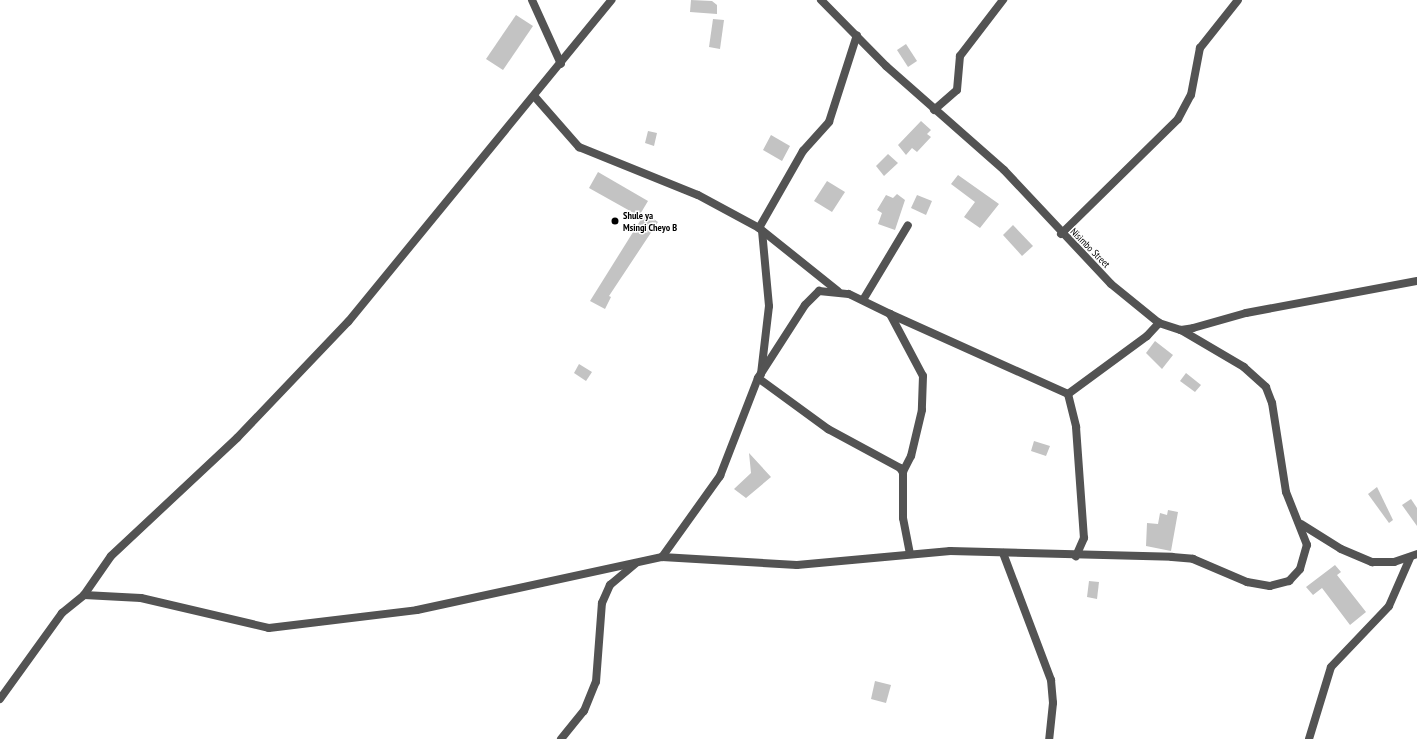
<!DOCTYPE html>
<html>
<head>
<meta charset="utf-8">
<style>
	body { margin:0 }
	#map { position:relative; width:1417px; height:739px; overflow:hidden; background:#fff; font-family:"PT Sans Narrow",sans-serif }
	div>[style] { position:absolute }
	.building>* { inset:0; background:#c3c3c3 }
	.minor>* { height:8px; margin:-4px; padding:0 4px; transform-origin:4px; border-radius:4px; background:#535353 }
	.dots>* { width:11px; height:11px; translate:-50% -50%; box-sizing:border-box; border:2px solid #fff; border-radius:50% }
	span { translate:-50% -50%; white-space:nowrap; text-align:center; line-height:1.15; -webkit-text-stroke:3px #fff; paint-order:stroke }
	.poi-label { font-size:10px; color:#000; font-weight:700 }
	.left { translate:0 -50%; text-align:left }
	.street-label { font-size:10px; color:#000 }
</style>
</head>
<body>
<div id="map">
	<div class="building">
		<i style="clip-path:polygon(691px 0,712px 1px,717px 5px,717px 14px,690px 12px)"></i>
		<i style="clip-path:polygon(516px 15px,533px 26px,503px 70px,486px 59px)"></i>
		<i style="clip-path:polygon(713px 19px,724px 20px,720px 49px,709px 47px)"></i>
		<i style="clip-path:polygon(906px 44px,917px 61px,908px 67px,897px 50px)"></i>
		<i style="clip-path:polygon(921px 121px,931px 130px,927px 134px,931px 137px,917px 152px,912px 148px,906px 155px,898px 145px)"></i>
		<i style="clip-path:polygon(648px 131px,657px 133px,654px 146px,645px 143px)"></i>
		<i style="clip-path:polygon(771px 135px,790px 146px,782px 161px,763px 150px)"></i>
		<i style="clip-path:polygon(888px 154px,898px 163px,884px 176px,876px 166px)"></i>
		<i style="clip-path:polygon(598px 172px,648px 201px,639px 216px,589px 188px)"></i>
		<i style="clip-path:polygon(958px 175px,999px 204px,980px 228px,964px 217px,975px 202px,951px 184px)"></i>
		<i style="clip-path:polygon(827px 181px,845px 192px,832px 212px,814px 201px)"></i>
		<i style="clip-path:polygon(897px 194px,905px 200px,895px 230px,878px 224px,882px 213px,877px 210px,886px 195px,893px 198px)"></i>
		<i style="clip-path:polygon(917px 195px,932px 201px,926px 215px,911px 208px)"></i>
		<i style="clip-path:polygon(645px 213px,658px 222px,609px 296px,611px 297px,605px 309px,590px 301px)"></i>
		<i style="clip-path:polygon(1013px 225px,1033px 246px,1022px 256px,1003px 235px)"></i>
		<i style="clip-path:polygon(1155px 341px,1173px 355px,1162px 369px,1146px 353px)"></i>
		<i style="clip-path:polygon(579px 364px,592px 372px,586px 381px,574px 373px)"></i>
		<i style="clip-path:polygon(1186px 373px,1201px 385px,1195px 392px,1180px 381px)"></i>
		<i style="clip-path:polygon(1034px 441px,1050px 446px,1046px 456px,1031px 451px)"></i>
		<i style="clip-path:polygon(749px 453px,771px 477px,746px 498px,734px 489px,751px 473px)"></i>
		<i style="clip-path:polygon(1377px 487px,1393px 520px,1389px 523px,1368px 494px)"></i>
		<i style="clip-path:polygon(1411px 499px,1417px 508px,1417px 526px,1402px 505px)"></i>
		<i style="clip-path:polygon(1168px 510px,1178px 512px,1171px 551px,1146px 546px,1147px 523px,1158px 524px,1160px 513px,1167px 515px)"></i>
		<i style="clip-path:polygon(1335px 565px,1341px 572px,1337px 575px,1366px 612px,1350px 625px,1322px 588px,1313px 595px,1306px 587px)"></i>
		<i style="clip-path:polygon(1089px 581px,1099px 582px,1097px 599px,1087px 597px)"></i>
		<i style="clip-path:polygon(875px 681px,891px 685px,886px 703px,871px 699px)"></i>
	</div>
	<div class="minor">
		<i style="left:532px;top:0;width:70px;rotate:65.6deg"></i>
		<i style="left:821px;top:0;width:93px;rotate:45.4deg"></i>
		<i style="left:886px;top:66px;width:157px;rotate:41.4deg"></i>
		<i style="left:1004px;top:170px;width:156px;rotate:46.8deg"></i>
		<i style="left:1111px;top:284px;width:62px;rotate:39.1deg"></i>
		<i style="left:1159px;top:323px;width:23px;rotate:18deg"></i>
		<i style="left:1181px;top:330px;width:12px;rotate:-9deg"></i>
		<i style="left:1193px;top:328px;width:55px;rotate:-15.8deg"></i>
		<i style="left:1246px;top:313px;width:174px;rotate:-10.6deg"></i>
		<i style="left:535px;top:97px;width:67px;rotate:48.7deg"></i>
		<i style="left:579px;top:147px;width:128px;rotate:22deg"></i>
		<i style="left:698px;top:195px;width:69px;rotate:28.4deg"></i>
		<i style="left:759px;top:228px;width:101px;rotate:38.6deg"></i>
		<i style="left:934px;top:110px;width:30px;rotate:-41deg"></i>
		<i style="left:957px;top:90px;width:34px;rotate:-85deg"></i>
		<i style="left:960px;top:56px;width:71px;rotate:-52.5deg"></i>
		<i style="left:759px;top:228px;width:89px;rotate:-60.3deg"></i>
		<i style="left:803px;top:151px;width:39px;rotate:-48deg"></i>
		<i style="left:829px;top:122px;width:91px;rotate:-72.2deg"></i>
		<i style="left:1061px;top:234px;width:164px;rotate:-44.5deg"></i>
		<i style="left:1178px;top:119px;width:27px;rotate:-62deg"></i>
		<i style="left:1191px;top:95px;width:48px;rotate:-79.2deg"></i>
		<i style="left:1200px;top:48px;width:61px;rotate:-51.6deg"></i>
		<i style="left:863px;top:300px;width:87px;rotate:-59deg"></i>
		<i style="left:890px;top:314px;width:195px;rotate:24.2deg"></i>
		<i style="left:1068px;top:394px;width:34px;rotate:76deg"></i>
		<i style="left:1076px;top:427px;width:111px;rotate:85.9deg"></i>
		<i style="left:1084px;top:538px;width:20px;rotate:114deg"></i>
		<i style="left:761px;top:374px;width:68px;rotate:-83.3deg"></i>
		<i style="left:769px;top:306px;width:75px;rotate:-95.3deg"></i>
		<i style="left:758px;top:378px;width:87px;rotate:36.1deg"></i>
		<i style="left:828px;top:429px;width:82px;rotate:28.4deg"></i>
		<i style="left:900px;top:468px;width:5px;rotate:53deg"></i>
		<i style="left:903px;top:472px;width:46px;rotate:90deg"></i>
		<i style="left:903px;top:518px;width:36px;rotate:79deg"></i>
		<i style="left:1068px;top:394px;width:98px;rotate:-36.3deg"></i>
		<i style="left:1147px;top:336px;width:18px;rotate:-47deg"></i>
		<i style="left:1301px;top:524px;width:47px;rotate:32deg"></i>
		<i style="left:1341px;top:549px;width:34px;rotate:23deg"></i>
		<i style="left:1372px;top:562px;width:22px"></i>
		<i style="left:1394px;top:562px;width:24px;rotate:-19deg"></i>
		<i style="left:1003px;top:553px;width:136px;rotate:69.3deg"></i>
		<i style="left:1051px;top:680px;width:23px;rotate:85deg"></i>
		<i style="left:1053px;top:703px;width:36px;rotate:96deg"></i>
		<i style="left:662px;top:557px;width:100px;rotate:-54.4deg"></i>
		<i style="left:720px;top:476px;width:105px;rotate:-68.8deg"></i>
		<i style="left:758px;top:378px;width:87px;rotate:-57.2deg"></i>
		<i style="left:805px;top:305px;width:20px;rotate:-45deg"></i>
		<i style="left:819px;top:291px;width:30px;rotate:6deg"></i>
		<i style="left:849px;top:294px;width:46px;rotate:26deg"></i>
		<i style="left:890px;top:314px;width:70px;rotate:62deg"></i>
		<i style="left:923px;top:376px;width:34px;rotate:92deg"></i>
		<i style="left:922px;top:410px;width:47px;rotate:103.4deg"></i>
		<i style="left:911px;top:456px;width:18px;rotate:117deg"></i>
		<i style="left:84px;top:595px;width:57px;rotate:3deg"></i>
		<i style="left:141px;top:598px;width:131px;rotate:13.2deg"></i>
		<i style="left:269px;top:628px;width:149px;rotate:-6.9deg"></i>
		<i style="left:417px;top:610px;width:251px;rotate:-12.2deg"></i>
		<i style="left:662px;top:557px;width:135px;rotate:3.4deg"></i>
		<i style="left:797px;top:565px;width:154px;rotate:-5.2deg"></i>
		<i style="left:950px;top:551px;width:222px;rotate:1.5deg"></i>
		<i style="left:1172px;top:557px;width:21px;rotate:5deg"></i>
		<i style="left:1193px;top:559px;width:59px;rotate:23.1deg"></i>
		<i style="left:1247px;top:582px;width:23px;rotate:10deg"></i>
		<i style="left:1270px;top:586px;width:20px;rotate:-15deg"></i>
		<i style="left:1289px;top:581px;width:16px;rotate:-47deg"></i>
		<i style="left:1300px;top:569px;width:25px;rotate:-74deg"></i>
		<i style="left:1307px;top:545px;width:57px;rotate:-111.6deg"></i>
		<i style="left:1286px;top:492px;width:90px;rotate:-98.9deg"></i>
		<i style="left:1272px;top:403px;width:17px;rotate:-111deg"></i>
		<i style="left:1266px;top:387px;width:30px;rotate:-138deg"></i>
		<i style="left:1244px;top:367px;width:73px;rotate:-149.6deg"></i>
		<i style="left:0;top:699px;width:106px;rotate:-54.2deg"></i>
		<i style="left:62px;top:613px;width:28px;rotate:-39deg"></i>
		<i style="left:84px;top:595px;width:47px;rotate:-55.3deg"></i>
		<i style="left:111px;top:556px;width:173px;rotate:-43.1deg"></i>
		<i style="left:237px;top:438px;width:161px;rotate:-46.3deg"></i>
		<i style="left:348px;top:322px;width:416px;rotate:-50.7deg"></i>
		<i style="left:561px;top:739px;width:36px;rotate:-51deg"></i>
		<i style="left:584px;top:711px;width:31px;rotate:-68deg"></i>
		<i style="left:596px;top:682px;width:79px;rotate:-85.7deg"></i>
		<i style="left:602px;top:603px;width:20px;rotate:-66deg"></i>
		<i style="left:610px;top:585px;width:33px;rotate:-40deg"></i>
		<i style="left:1309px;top:739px;width:75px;rotate:-73deg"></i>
		<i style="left:1331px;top:667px;width:84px;rotate:-46.4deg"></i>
		<i style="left:1389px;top:606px;width:52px;rotate:-66.4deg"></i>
	</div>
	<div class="dots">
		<i style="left:615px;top:221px;background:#000"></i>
	</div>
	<div class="poi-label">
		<span class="left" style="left:623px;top:221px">Shule ya<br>Msingi Cheyo B</span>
	</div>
	<div class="street-label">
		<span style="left:1090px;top:248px;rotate:45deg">Nisimbo Street</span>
	</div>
</div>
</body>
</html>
